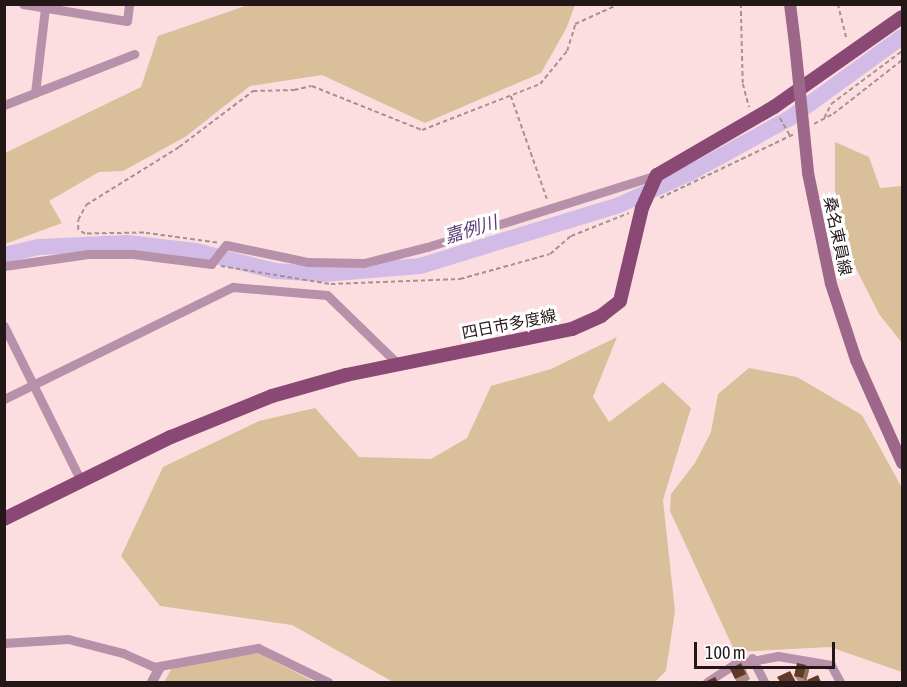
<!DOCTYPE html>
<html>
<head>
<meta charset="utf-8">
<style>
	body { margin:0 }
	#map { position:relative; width:907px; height:687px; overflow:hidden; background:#fcdee0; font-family:"Asap Condensed","Noto Sans JP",sans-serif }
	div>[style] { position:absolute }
	.green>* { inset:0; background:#d9c09a }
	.river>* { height:16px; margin:-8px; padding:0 8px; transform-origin:8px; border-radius:8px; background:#d2bce7 }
	.path>* { height:1.5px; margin-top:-0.75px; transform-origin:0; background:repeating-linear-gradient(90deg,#a79092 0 4.5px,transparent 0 7.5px) }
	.minor>* { height:9px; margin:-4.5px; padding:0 4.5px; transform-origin:4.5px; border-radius:4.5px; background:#b791a9 }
	.tertiary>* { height:10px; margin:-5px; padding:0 5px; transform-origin:5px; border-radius:5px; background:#b791a9 }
	.secondary>* { height:12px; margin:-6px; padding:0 6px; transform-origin:6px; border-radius:6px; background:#9d678a }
	.primary>* { height:14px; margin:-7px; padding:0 7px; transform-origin:7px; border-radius:7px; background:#8a4874 }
	.secondary-bridge>* { height:12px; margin:-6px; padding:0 6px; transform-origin:6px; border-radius:6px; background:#9d678a }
	.wall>* { inset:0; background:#ae8c83 }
	.shaded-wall>* { inset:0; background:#906a5e }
	.building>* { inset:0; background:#613926 }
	span { translate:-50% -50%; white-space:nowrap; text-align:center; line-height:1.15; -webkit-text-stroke:6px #fff; paint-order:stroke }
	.street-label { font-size:16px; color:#241718 }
	.water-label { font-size:18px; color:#5c3e75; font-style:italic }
	.frame { position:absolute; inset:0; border:6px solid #241718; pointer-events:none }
	.scale { position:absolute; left:694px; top:642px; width:141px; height:27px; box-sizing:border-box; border:3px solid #241718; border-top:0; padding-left:8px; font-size:18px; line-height:21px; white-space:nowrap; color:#241718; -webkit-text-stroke:4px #fff; paint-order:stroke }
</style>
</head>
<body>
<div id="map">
	<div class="green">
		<i style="clip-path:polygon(248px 5px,575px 5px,566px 29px,541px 73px,425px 123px,322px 75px,250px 86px,185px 137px,123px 171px,99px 172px,49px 201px,62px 223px,5px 244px,5px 153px,141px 87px,158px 36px)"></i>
		<i style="clip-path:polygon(835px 142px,869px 157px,880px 188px,902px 186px,902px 343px,879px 314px,835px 227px)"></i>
		<i style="clip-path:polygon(617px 337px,593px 397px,609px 422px,663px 382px,691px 408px,663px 500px,675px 611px,666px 671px,655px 682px,393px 682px,292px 625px,160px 606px,121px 556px,163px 467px,259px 421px,315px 408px,359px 457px,431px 459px,467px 438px,491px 386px,551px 369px)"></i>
		<i style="clip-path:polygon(749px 368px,797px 377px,862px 415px,902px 488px,902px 672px,830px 647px,735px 652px,670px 511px,671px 494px,695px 463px,711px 432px,718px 394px)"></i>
		<i style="clip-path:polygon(258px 653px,315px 682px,164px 682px,172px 668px)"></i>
	</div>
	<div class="river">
		<i style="left:4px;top:255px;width:36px;rotate:-13deg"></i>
		<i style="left:39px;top:247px;width:88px;rotate:-2.6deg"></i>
		<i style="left:127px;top:243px;width:69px;rotate:6.6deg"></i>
		<i style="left:196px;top:251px;width:81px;rotate:14.2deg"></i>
		<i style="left:275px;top:271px;width:49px;rotate:3.5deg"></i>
		<i style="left:324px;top:274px;width:96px;rotate:-4.8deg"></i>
		<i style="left:420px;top:266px;width:208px;rotate:-17deg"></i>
		<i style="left:619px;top:205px;width:78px;rotate:-24.3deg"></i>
		<i style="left:690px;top:173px;width:114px;rotate:-28.8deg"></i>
		<i style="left:790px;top:118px;width:138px;rotate:-35.9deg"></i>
	</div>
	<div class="path">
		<i style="left:741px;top:4px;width:80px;rotate:88.6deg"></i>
		<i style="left:743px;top:84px;width:24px;rotate:75deg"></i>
		<i style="left:838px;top:4px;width:37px;rotate:76deg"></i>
		<i style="left:511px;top:96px;width:109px;rotate:70.7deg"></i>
		<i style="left:780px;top:118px;width:20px;rotate:60deg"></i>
		<i style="left:824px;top:118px;width:16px;rotate:-63deg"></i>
		<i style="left:831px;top:104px;width:89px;rotate:-36.7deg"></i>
		<i style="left:814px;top:124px;width:21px;rotate:-28deg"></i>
		<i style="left:833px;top:114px;width:88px;rotate:-38deg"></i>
		<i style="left:660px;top:198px;width:148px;rotate:-25.5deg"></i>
		<i style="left:217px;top:243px;width:74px;rotate:-172.2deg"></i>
		<i style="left:144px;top:233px;width:59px;rotate:179deg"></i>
		<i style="left:85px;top:234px;width:8px;rotate:-150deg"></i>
		<i style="left:78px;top:230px;width:10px;rotate:-90deg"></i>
		<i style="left:78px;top:220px;width:17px;rotate:-62deg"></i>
		<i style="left:86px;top:205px;width:110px;rotate:-31.9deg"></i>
		<i style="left:179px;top:147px;width:93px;rotate:-37.1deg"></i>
		<i style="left:253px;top:91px;width:41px;rotate:-1.4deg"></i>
		<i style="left:294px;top:90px;width:18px;rotate:-13deg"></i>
		<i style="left:312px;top:86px;width:118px;rotate:21.8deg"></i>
		<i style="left:422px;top:130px;width:127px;rotate:-21.3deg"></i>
		<i style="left:540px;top:84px;width:43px;rotate:-50.7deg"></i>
		<i style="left:567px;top:51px;width:28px;rotate:-73deg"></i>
		<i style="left:575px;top:24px;width:48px;rotate:-24.4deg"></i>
		<i style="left:221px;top:266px;width:111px;rotate:9.3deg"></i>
		<i style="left:331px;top:284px;width:129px;rotate:-2.2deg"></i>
		<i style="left:460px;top:279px;width:93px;rotate:-15.5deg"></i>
		<i style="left:550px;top:254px;width:28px;rotate:-41deg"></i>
		<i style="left:571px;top:236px;width:62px;rotate:-21.6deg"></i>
	</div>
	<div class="minor">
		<i style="left:23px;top:4px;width:105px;rotate:9.3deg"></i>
		<i style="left:127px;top:21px;width:17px;rotate:-83deg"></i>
		<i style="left:35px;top:93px;width:86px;rotate:-83.3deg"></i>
		<i style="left:4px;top:105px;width:140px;rotate:-21.4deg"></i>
		<i style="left:4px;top:266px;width:85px;rotate:-8.1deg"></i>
		<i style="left:88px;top:254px;width:45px"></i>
		<i style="left:133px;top:254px;width:79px;rotate:7.3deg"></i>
		<i style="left:211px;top:264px;width:24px;rotate:-52deg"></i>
		<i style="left:226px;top:245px;width:84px;rotate:11.7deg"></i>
		<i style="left:308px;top:262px;width:56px;rotate:1deg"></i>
		<i style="left:364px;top:263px;width:65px;rotate:-14.3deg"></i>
		<i style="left:427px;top:247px;width:241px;rotate:-17.4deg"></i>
		<i style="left:4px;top:326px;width:173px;rotate:63.6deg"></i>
		<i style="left:4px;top:399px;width:255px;rotate:-26.1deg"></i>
		<i style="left:233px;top:287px;width:94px;rotate:4.9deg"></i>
		<i style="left:327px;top:295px;width:99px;rotate:44.2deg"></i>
		<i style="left:4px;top:643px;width:64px;rotate:-3.6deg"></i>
		<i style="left:68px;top:639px;width:57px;rotate:14.3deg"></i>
		<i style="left:123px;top:653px;width:39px;rotate:24deg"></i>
		<i style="left:752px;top:658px;width:27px;rotate:63deg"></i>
		<i style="left:154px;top:667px;width:106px;rotate:-10.4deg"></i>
		<i style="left:258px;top:648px;width:78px;rotate:25.9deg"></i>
		<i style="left:707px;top:682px;width:33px;rotate:-33deg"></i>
		<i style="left:735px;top:664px;width:44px;rotate:-10.5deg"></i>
		<i style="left:778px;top:656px;width:54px;rotate:9.6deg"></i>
		<i style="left:831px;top:665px;width:19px;rotate:62deg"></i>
	</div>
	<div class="tertiary">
		<i style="left:152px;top:682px;width:15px;rotate:-62deg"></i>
	</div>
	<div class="secondary">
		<i style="left:790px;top:4px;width:40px;rotate:82.9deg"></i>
		<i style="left:808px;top:173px;width:113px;rotate:78.3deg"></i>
		<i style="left:831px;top:284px;width:80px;rotate:71.8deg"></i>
		<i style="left:856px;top:360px;width:113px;rotate:65.9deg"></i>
	</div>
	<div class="primary">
		<i style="left:4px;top:519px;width:186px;rotate:-26.2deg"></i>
		<i style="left:171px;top:437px;width:109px;rotate:-22.1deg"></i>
		<i style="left:272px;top:396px;width:77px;rotate:-15.8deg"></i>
		<i style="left:346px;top:375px;width:231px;rotate:-11.5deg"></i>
		<i style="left:572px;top:329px;width:32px;rotate:-24deg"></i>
		<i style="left:601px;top:316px;width:24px;rotate:-38deg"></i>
		<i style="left:620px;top:301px;width:96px;rotate:-76.7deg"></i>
		<i style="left:642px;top:208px;width:36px;rotate:-66deg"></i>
		<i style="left:657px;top:175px;width:135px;rotate:-30.2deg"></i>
		<i style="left:774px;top:107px;width:156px;rotate:-35.1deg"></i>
	</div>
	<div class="secondary-bridge">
		<i style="left:795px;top:44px;width:130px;rotate:84.2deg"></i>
	</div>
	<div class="wall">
		<i style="clip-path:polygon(806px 665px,809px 670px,806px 682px,798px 681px,794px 676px)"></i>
		<i style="clip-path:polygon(745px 668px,750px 679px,747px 681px,748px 682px,737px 682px,735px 679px)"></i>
	</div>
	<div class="shaded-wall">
		<i style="clip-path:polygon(806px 665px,809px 670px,806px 682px,803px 678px)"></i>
	</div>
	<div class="building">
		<i style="clip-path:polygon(741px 663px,746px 674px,735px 679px,730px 669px)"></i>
		<i style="clip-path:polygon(797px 663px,806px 665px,803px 678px,794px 676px)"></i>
		<i style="clip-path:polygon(790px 671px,796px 682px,780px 682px,777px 677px)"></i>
		<i style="clip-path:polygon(818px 675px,821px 682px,808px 682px,807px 680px)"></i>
		<i style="clip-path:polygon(715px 677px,718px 682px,708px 682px,707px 681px)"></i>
	</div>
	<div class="street-label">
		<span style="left:838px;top:236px;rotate:78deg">桑名東員線</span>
		<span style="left:509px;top:324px;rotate:-11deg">四日市多度線</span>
	</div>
	<div class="water-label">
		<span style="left:471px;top:230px;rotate:-17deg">嘉例川</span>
	</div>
	<div class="frame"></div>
	<div class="scale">100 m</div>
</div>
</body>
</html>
